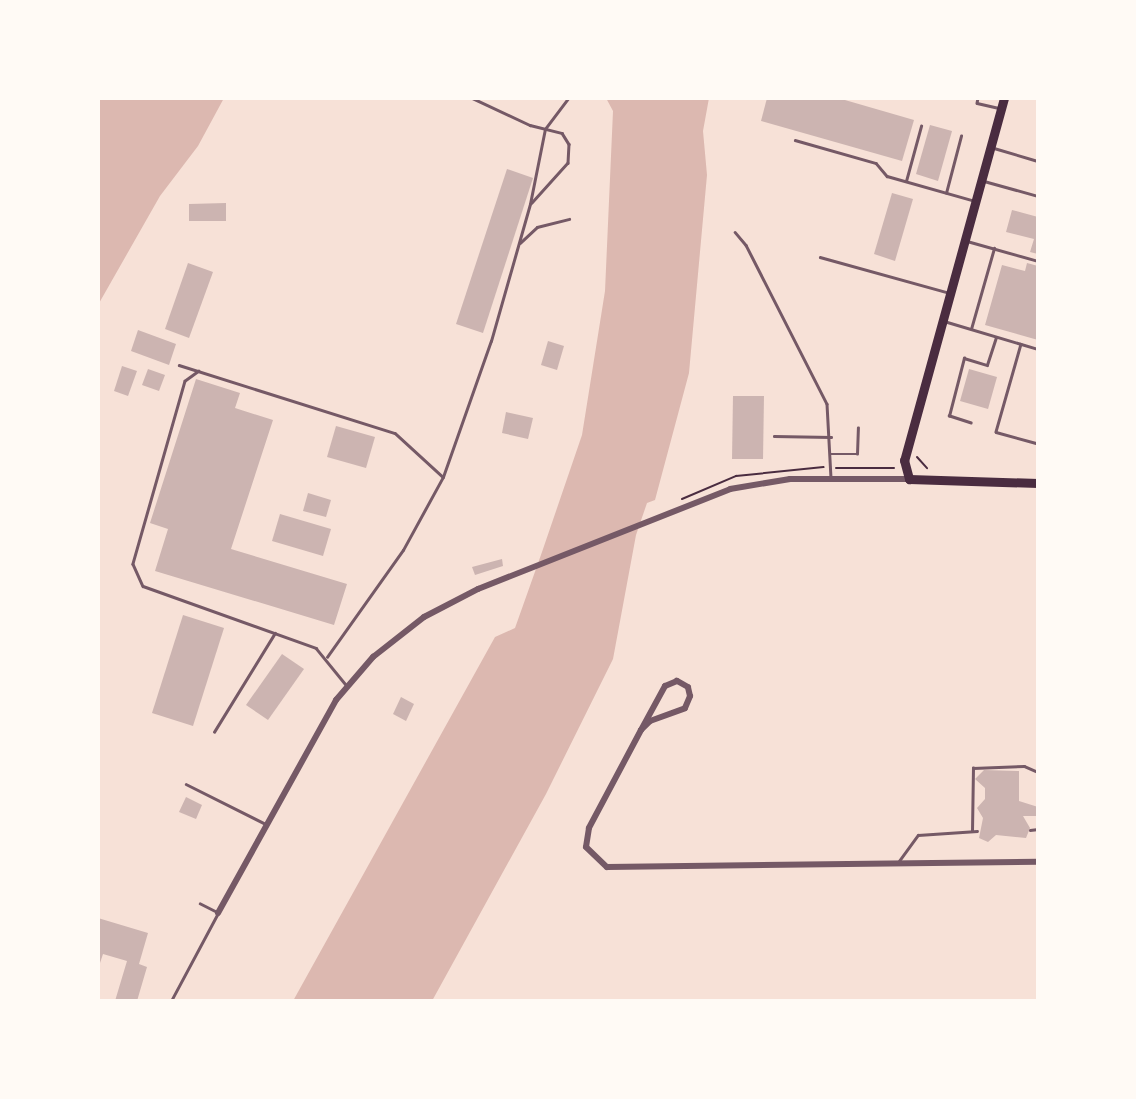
<!DOCTYPE html>
<html>
<head>
<meta charset="utf-8">
<style>
	body { margin:0 }
	#map { position:relative; width:1136px; height:1099px; overflow:hidden; background:#f7e1d7; font-family:Literata,serif }
	div>[style] { position:absolute }
	.water>* { inset:0; background:#dcb8b0 }
	.building>* { inset:0; background:#ccb4b1 }
	.path>* { height:2px; margin:-1px; padding:0 1px; transform-origin:1px; border-radius:1px; background:#4a2c40 }
	.service>* { height:2.5px; margin:-1.25px; padding:0 1.25px; transform-origin:1.25px; border-radius:1.25px; background:#755966 }
	.minor>* { height:6px; margin:-3px; padding:0 3px; transform-origin:3px; border-radius:3px; background:#755966 }
	.secondary>* { height:9px; margin:-4.5px; padding:0 4.5px; transform-origin:4.5px; border-radius:4.5px; background:#4a2c40 }
	span { translate:-50% -50%; white-space:nowrap; text-align:center; line-height:1.15; -webkit-text-stroke:7px #fffaf5; paint-order:stroke }
	.frame { position:absolute; inset:0; border:100px solid #fffaf5; pointer-events:none }
</style>
</head>
<body>
<div id="map">
	<div class="water">
		<i style="clip-path:polygon(98px 98px,224px 98px,198px 146px,160px 196px,98px 305px)"></i>
		<i style="clip-path:polygon(606px 98px,709px 98px,703px 131px,707px 175px,689px 373px,655px 500px,647px 503px,636px 535px,613px 659px,546px 794px,432px 1001px,293px 1001px,495px 637px,515px 628px,542px 552px,582px 435px,605px 291px,613px 111px)"></i>
	</div>
	<div class="building">
		<i style="clip-path:polygon(767px 98px,838px 98px,914px 120px,902px 161px,761px 121px)"></i>
		<i style="clip-path:polygon(930px 125px,952px 131px,938px 181px,916px 174px)"></i>
		<i style="clip-path:polygon(507px 169px,533px 178px,483px 333px,456px 324px)"></i>
		<i style="clip-path:polygon(892px 193px,913px 199px,895px 261px,874px 254px)"></i>
		<i style="clip-path:polygon(226px 203px,226px 221px,189px 221px,189px 204px)"></i>
		<i style="clip-path:polygon(1012px 210px,1038px 217px,1038px 254px,1030px 252px,1034px 239px,1006px 232px)"></i>
		<i style="clip-path:polygon(188px 263px,213px 272px,189px 338px,165px 329px)"></i>
		<i style="clip-path:polygon(1027px 263px,1038px 266px,1038px 340px,985px 325px,1002px 265px,1025px 271px)"></i>
		<i style="clip-path:polygon(138px 330px,176px 344px,169px 365px,131px 351px)"></i>
		<i style="clip-path:polygon(548px 341px,564px 346px,557px 370px,541px 365px)"></i>
		<i style="clip-path:polygon(122px 366px,137px 371px,128px 396px,114px 391px)"></i>
		<i style="clip-path:polygon(148px 369px,165px 375px,159px 391px,142px 385px)"></i>
		<i style="clip-path:polygon(969px 369px,997px 377px,988px 409px,960px 401px)"></i>
		<i style="clip-path:polygon(196px 379px,240px 393px,235px 408px,273px 420px,231px 549px,347px 584px,334px 625px,155px 571px,168px 529px,150px 523px)"></i>
		<i style="clip-path:polygon(733px 396px,764px 396px,763px 459px,732px 459px)"></i>
		<i style="clip-path:polygon(506px 412px,533px 418px,528px 439px,502px 433px)"></i>
		<i style="clip-path:polygon(336px 426px,375px 437px,366px 468px,327px 457px)"></i>
		<i style="clip-path:polygon(308px 493px,331px 500px,326px 517px,303px 511px)"></i>
		<i style="clip-path:polygon(280px 514px,331px 529px,323px 556px,272px 541px)"></i>
		<i style="clip-path:polygon(502px 559px,503px 566px,475px 575px,472px 567px)"></i>
		<i style="clip-path:polygon(183px 615px,224px 628px,193px 726px,152px 713px)"></i>
		<i style="clip-path:polygon(282px 654px,304px 669px,268px 720px,246px 705px)"></i>
		<i style="clip-path:polygon(401px 697px,414px 704px,406px 721px,393px 714px)"></i>
		<i style="clip-path:polygon(984px 770px,1019px 771px,1019px 801px,1038px 807px,1038px 816px,1023px 816px,1030px 828px,1026px 838px,996px 835px,988px 842px,979px 838px,983px 818px,977px 808px,985px 799px,985px 788px,975px 779px)"></i>
		<i style="clip-path:polygon(186px 797px,202px 805px,196px 819px,179px 812px)"></i>
		<i style="clip-path:polygon(98px 918px,148px 933px,139px 964px,147px 967px,137px 1001px,115px 1001px,127px 961px,103px 954px,98px 969px)"></i>
	</div>
	<div class="path">
		<i style="left:917px;top:457px;width:15px;rotate:48deg"></i>
		<i style="left:836px;top:468px;width:58px"></i>
		<i style="left:682px;top:499px;width:59px;rotate:-23.1deg"></i>
		<i style="left:736px;top:476px;width:88px;rotate:-5.8deg"></i>
	</div>
	<div class="service">
		<i style="left:472px;top:98px;width:64px;rotate:25deg"></i>
		<i style="left:530px;top:125px;width:33px;rotate:14deg"></i>
		<i style="left:562px;top:133px;width:13px;rotate:58deg"></i>
		<i style="left:569px;top:144px;width:19px;rotate:93deg"></i>
		<i style="left:568px;top:163px;width:54px;rotate:132deg"></i>
		<i style="left:978px;top:98px;width:5px;rotate:101deg"></i>
		<i style="left:977px;top:103px;width:22px;rotate:13deg"></i>
		<i style="left:795px;top:140px;width:84px;rotate:15.9deg"></i>
		<i style="left:876px;top:163px;width:17px;rotate:50deg"></i>
		<i style="left:887px;top:176px;width:88px;rotate:15.8deg"></i>
		<i style="left:994px;top:148px;width:46px;rotate:16.5deg"></i>
		<i style="left:906px;top:181px;width:57px;rotate:-74.7deg"></i>
		<i style="left:984px;top:181px;width:56px;rotate:15.5deg"></i>
		<i style="left:946px;top:193px;width:59px;rotate:-75.3deg"></i>
		<i style="left:735px;top:232px;width:17px;rotate:50deg"></i>
		<i style="left:746px;top:245px;width:178px;rotate:63deg"></i>
		<i style="left:827px;top:404px;width:75px;rotate:86.9deg"></i>
		<i style="left:967px;top:241px;width:74px;rotate:15.7deg"></i>
		<i style="left:520px;top:243px;width:23px;rotate:-43deg"></i>
		<i style="left:537px;top:227px;width:33px;rotate:-14deg"></i>
		<i style="left:820px;top:257px;width:131px;rotate:15.5deg"></i>
		<i style="left:944px;top:321px;width:98px;rotate:16.6deg"></i>
		<i style="left:971px;top:329px;width:84px;rotate:-74.1deg"></i>
		<i style="left:1021px;top:344px;width:91px;rotate:105.9deg"></i>
		<i style="left:996px;top:432px;width:41px;rotate:15.4deg"></i>
		<i style="left:179px;top:365px;width:226px;rotate:17.5deg"></i>
		<i style="left:395px;top:433px;width:65px;rotate:42.5deg"></i>
		<i style="left:199px;top:371px;width:17px;rotate:144deg"></i>
		<i style="left:185px;top:381px;width:190px;rotate:105.9deg"></i>
		<i style="left:133px;top:564px;width:24px;rotate:66deg"></i>
		<i style="left:143px;top:586px;width:184px;rotate:19.7deg"></i>
		<i style="left:316px;top:648px;width:49px;rotate:50.8deg"></i>
		<i style="left:971px;top:423px;width:23px;rotate:-162deg"></i>
		<i style="left:949px;top:416px;width:60px;rotate:-75.5deg"></i>
		<i style="left:964px;top:358px;width:24px;rotate:17deg"></i>
		<i style="left:987px;top:365px;width:29px;rotate:-72deg"></i>
		<i style="left:774px;top:436px;width:57px;rotate:1deg"></i>
		<i style="left:830px;top:454px;width:27px"></i>
		<i style="left:857px;top:454px;width:26px;rotate:-88deg"></i>
		<i style="left:327px;top:657px;width:131px;rotate:-54.6deg"></i>
		<i style="left:403px;top:550px;width:83px;rotate:-61.3deg"></i>
		<i style="left:443px;top:477px;width:144px;rotate:-70.6deg"></i>
		<i style="left:491px;top:341px;width:142px;rotate:-74.1deg"></i>
		<i style="left:530px;top:204px;width:76px;rotate:-78.7deg"></i>
		<i style="left:545px;top:129px;width:39px;rotate:-53deg"></i>
		<i style="left:214px;top:732px;width:116px;rotate:-58.4deg"></i>
		<i style="left:186px;top:784px;width:89px;rotate:26.6deg"></i>
		<i style="left:1030px;top:830px;width:8px;rotate:-7deg"></i>
		<i style="left:972px;top:831px;width:63px;rotate:-89.1deg"></i>
		<i style="left:973px;top:768px;width:51px;rotate:-2.2deg"></i>
		<i style="left:1024px;top:766px;width:15px;rotate:23deg"></i>
		<i style="left:899px;top:861px;width:32px;rotate:-54deg"></i>
		<i style="left:918px;top:835px;width:59px;rotate:-3.9deg"></i>
		<i style="left:171px;top:1001px;width:100px;rotate:-61.9deg"></i>
		<i style="left:218px;top:913px;width:20px;rotate:-153deg"></i>
	</div>
	<div class="minor">
		<i style="left:641px;top:730px;width:13px;rotate:-45deg"></i>
		<i style="left:650px;top:721px;width:37px;rotate:-20deg"></i>
		<i style="left:685px;top:708px;width:13px;rotate:-67deg"></i>
		<i style="left:690px;top:696px;width:9px;rotate:-103deg"></i>
		<i style="left:688px;top:687px;width:13px;rotate:-151deg"></i>
		<i style="left:677px;top:681px;width:13px;rotate:157deg"></i>
		<i style="left:665px;top:686px;width:50px;rotate:118.6deg"></i>
		<i style="left:641px;top:730px;width:111px;rotate:118deg"></i>
		<i style="left:589px;top:828px;width:19px;rotate:99deg"></i>
		<i style="left:586px;top:847px;width:29px;rotate:44deg"></i>
		<i style="left:607px;top:867px;width:431px;rotate:-0.7deg"></i>
		<i style="left:218px;top:913px;width:244px;rotate:-61deg"></i>
		<i style="left:336px;top:700px;width:57px;rotate:-49.3deg"></i>
		<i style="left:373px;top:657px;width:65px;rotate:-38.1deg"></i>
		<i style="left:424px;top:617px;width:61px;rotate:-27.4deg"></i>
		<i style="left:478px;top:589px;width:271px;rotate:-21.6deg"></i>
		<i style="left:730px;top:489px;width:61px;rotate:-9.5deg"></i>
		<i style="left:790px;top:479px;width:119px"></i>
	</div>
	<div class="secondary">
		<i style="left:1004px;top:98px;width:376px;rotate:105.4deg"></i>
		<i style="left:904px;top:460px;width:20px;rotate:75deg"></i>
		<i style="left:909px;top:479px;width:129px;rotate:1.8deg"></i>
	</div>
	<div class="frame"></div>
</div>
</body>
</html>
